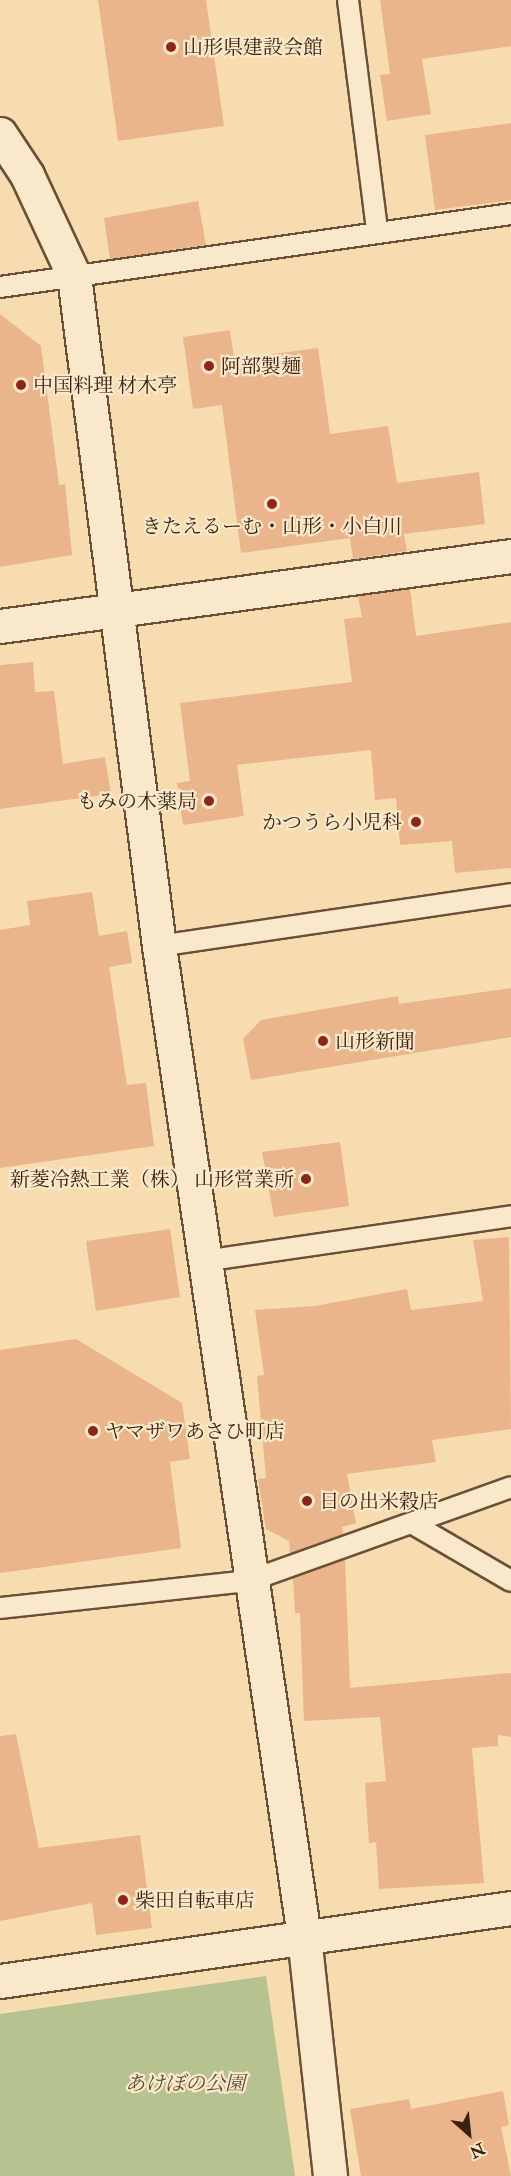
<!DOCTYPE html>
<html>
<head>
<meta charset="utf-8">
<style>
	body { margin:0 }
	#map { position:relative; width:511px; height:2176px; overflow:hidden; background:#f6dcae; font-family:"IM FELL Double Pica","Noto Serif JP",serif }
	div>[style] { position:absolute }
	.green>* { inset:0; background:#b6c290 }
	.building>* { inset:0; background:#ebb58b }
	.roads { filter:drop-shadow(2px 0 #6a5036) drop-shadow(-2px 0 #6a5036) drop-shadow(0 2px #6a5036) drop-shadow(0 -2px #6a5036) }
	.service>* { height:20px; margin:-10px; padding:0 10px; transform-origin:10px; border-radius:10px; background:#f9e8ca }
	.minor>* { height:33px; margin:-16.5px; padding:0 16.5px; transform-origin:16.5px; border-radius:16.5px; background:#f9e8ca }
	.dots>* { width:16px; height:16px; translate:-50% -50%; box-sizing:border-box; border:3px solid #f9e8ca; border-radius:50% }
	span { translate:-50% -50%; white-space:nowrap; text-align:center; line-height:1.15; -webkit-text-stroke:4.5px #f9e8ca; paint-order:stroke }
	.poi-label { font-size:20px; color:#3c220e }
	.left { translate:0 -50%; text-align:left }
	.right { translate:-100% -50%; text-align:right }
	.park-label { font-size:20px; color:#5a4a2e; font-style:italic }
	.north { position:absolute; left:439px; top:2104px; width:60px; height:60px; -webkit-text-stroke:4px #f9e8ca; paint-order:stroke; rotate:153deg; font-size:16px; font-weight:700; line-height:24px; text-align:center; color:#3c220e }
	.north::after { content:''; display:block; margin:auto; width:21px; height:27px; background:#3c220e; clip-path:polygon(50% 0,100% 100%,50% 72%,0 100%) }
</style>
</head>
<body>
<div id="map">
	<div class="green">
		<i style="clip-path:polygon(266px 1976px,295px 2176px,0 2176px,0 2014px)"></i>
	</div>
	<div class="building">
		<i style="clip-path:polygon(98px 0,206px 0,224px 126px,118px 141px)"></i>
		<i style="clip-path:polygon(380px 0,511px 0,511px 46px,422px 59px,431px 114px,387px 121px,380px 75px,390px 74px)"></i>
		<i style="clip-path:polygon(511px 123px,511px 200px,435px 210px,425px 135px)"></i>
		<i style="clip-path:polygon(198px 201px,206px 245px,110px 259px,104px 218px)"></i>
		<i style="clip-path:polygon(0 314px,41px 346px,59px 485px,65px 484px,72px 555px,0 567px)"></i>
		<i style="clip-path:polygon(230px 330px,234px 359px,318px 348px,330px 434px,388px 426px,397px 483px,479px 472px,485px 524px,404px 534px,407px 551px,353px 559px,350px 538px,241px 553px,222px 405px,193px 409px,183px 337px)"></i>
		<i style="clip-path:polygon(410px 589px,416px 636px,511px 622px,511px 868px,455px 873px,452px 841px,400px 845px,396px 798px,375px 800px,371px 750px,237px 765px,244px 816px,183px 825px,177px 783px,190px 781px,180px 703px,352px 682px,344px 619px,362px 617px,358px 596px)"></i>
		<i style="clip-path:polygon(33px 662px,35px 692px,54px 691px,63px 764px,105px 757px,111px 794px,0 809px,0 665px)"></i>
		<i style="clip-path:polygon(92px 892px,99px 936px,127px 931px,132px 963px,109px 967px,127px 1085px,146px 1083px,154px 1146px,0 1168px,0 930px,30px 925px,27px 901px)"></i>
		<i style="clip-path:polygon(511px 988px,511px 1037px,251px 1080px,243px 1039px,261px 1020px,398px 996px,399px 1004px)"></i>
		<i style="clip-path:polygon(340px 1142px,349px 1206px,274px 1217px,262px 1152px)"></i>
		<i style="clip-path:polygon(170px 1229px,180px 1297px,96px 1311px,86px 1241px)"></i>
		<i style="clip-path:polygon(509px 1237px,511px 1429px,432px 1440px,436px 1462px,347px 1474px,356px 1523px,342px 1527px,343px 1535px,290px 1553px,289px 1541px,266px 1529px,258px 1479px,266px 1478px,257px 1376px,264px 1375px,255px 1310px,315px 1306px,407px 1289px,411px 1310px,483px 1301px,473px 1240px)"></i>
		<i style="clip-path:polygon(76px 1339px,182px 1403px,190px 1459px,170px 1462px,181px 1548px,0 1573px,0 1350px)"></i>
		<i style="clip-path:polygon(345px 1559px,350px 1688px,511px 1673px,511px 1737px,498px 1735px,498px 1746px,472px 1748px,484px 1883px,379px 1889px,376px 1842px,369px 1843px,365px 1783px,386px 1781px,380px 1717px,304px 1721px,300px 1613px,295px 1613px,293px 1578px)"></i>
		<i style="clip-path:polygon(16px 1734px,39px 1848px,140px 1835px,152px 1928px,96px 1935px,92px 1903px,0 1921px,0 1736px)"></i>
		<i style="clip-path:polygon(503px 2091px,509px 2125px,501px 2127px,511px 2176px,361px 2176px,350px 2109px,409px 2099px,411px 2109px)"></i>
	</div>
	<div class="roads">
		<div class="service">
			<i style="left:348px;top:0;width:233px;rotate:82.8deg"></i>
			<i style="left:0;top:287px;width:516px;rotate:-8.13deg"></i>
			<i style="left:159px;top:946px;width:356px;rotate:-8.4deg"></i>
			<i style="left:204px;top:1261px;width:310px;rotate:-8.3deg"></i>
			<i style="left:413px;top:1524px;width:113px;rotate:30.2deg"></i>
			<i style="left:0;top:1608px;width:250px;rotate:-6.2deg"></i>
			<i style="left:249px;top:1581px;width:278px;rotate:-19.7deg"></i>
		</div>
		<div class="minor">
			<i style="left:0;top:134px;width:49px;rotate:56.6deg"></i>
			<i style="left:27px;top:175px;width:111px;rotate:65deg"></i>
			<i style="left:74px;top:276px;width:675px;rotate:82.77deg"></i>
			<i style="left:159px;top:946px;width:1001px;rotate:81.67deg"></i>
			<i style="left:304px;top:1936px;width:241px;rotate:83.8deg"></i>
			<i style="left:0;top:626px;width:516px;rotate:-7.8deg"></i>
			<i style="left:0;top:1981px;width:516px;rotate:-8.13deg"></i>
		</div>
	</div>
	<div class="dots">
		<i style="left:171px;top:47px;background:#8f2418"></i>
		<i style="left:209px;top:366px;background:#8f2418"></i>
		<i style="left:21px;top:385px;background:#8f2418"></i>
		<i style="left:272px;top:504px;background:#8f2418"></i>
		<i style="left:209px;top:801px;background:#8f2418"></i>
		<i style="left:416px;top:822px;background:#8f2418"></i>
		<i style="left:323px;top:1041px;background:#8f2418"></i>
		<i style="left:306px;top:1179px;background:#8f2418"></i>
		<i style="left:93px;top:1431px;background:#8f2418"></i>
		<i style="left:307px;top:1501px;background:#8f2418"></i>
		<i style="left:123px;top:1900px;background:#8f2418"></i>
	</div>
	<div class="poi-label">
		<span class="left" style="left:183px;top:47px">山形県建設会館</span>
		<span class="left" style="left:221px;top:366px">阿部製麺</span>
		<span class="left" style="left:33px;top:385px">中国料理 材木亭</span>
		<span style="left:272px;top:526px">きたえるーむ・山形・小白川</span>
		<span class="right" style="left:197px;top:801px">もみの木薬局</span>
		<span class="right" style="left:402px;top:822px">かつうら小児科</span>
		<span class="left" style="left:335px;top:1041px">山形新聞</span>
		<span class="right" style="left:294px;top:1179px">新菱冷熱工業（株） 山形営業所</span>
		<span class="left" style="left:105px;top:1431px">ヤマザワあさひ町店</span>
		<span class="left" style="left:319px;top:1501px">日の出米穀店</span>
		<span class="left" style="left:135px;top:1900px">柴田自転車店</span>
	</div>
	<div class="park-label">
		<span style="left:185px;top:2083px">あけぼの公園</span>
	</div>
	<div class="north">N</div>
</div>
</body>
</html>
